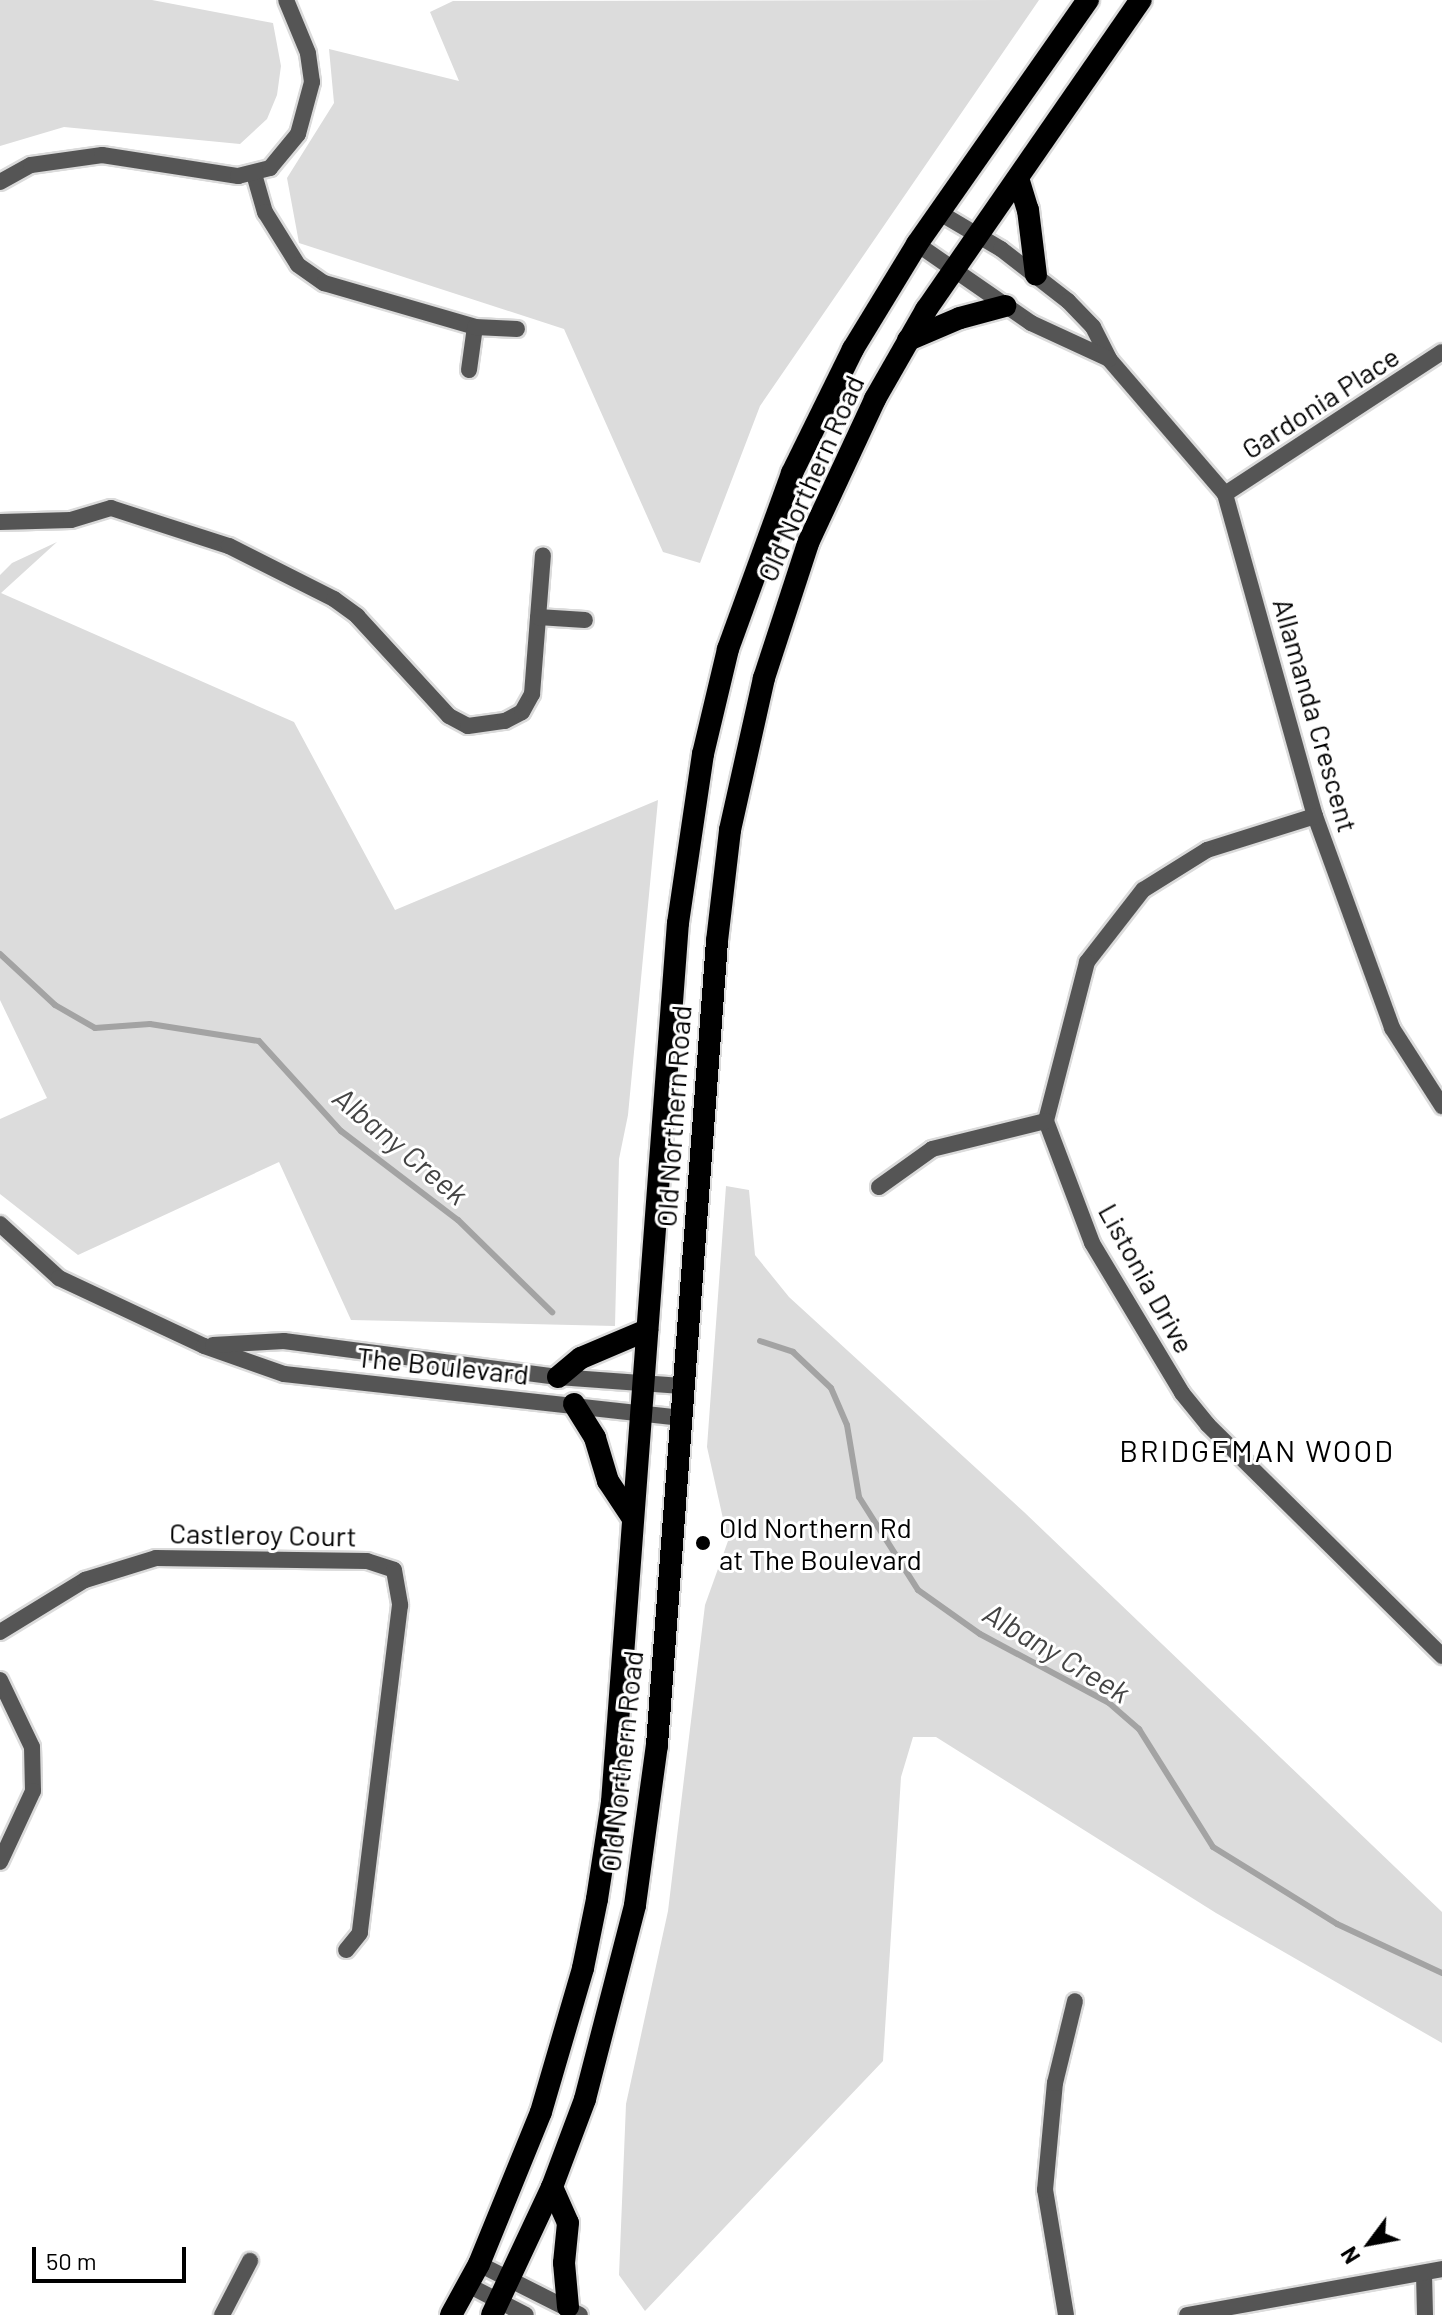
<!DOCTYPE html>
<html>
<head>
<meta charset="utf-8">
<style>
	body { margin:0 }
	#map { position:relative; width:1442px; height:2315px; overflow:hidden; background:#fff; font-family:Barlow,sans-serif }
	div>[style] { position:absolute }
	.green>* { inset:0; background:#dcdcdc }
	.stream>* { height:6px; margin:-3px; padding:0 3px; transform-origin:3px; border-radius:3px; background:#a3a3a3 }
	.roads { filter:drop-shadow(2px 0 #dbdbdb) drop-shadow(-2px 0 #dbdbdb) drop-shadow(0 2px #dbdbdb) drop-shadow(0 -2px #dbdbdb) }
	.minor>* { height:16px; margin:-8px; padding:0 8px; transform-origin:8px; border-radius:8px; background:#555 }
	.tertiary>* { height:16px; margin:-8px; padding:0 8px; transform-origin:8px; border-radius:8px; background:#555 }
	.trunk>* { height:22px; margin:-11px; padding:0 11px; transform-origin:11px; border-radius:11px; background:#000 }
	.dots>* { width:22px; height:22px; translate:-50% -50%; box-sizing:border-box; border:4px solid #fff; border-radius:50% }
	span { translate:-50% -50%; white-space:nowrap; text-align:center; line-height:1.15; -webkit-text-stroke:6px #fff; paint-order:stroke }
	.street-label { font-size:28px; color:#000 }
	.poi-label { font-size:28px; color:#000 }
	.left { translate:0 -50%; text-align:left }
	.water-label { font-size:30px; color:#444; font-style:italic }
	.neighbourhood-label { font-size:30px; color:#000; letter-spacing:2px }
	.north { position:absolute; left:1330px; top:2203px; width:80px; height:80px; -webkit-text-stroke:6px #fff; paint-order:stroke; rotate:238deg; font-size:22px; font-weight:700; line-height:32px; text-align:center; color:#000 }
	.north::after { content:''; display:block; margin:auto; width:28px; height:36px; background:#000; clip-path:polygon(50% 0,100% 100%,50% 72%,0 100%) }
	.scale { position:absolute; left:32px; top:2247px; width:154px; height:36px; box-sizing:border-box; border:4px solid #000; border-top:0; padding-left:10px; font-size:24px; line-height:28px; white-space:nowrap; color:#000; -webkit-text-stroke:6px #fff; paint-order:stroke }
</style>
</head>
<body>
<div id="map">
	<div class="green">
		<i style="clip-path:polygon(0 0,152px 0,273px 23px,281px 66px,277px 95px,267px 119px,240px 144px,64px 127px,0 146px)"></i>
		<i style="clip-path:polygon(1039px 0,760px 406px,700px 563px,663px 552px,564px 329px,299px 243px,287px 178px,334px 103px,329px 49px,459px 81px,430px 12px,453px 1px)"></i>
		<i style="clip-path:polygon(57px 542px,1px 593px,294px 722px,395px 910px,658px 800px,628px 1115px,619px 1159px,615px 1326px,351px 1320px,279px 1162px,78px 1255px,0 1194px,0 1119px,47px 1098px,0 1000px,0 575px,12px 563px)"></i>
		<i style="clip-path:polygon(726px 1186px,749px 1190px,755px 1255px,789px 1297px,1024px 1512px,1442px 1912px,1442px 2043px,1216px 1913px,936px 1737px,913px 1737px,901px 1777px,883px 2061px,645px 2311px,619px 2275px,626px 2104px,668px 1911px,705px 1605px,728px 1541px,707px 1447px)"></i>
	</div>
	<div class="stream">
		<i style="left:0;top:954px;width:75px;rotate:42.8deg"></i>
		<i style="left:55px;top:1005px;width:46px;rotate:29.9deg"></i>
		<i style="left:95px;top:1028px;width:55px;rotate:-4.2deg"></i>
		<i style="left:150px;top:1024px;width:110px;rotate:8.9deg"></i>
		<i style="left:259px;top:1041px;width:122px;rotate:47.7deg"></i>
		<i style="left:341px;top:1131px;width:147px;rotate:37.3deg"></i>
		<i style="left:458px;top:1220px;width:132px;rotate:44.4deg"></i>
		<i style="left:760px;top:1341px;width:35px;rotate:18deg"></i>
		<i style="left:793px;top:1352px;width:52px;rotate:43.5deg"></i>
		<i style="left:831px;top:1388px;width:40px;rotate:66.6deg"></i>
		<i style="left:847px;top:1425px;width:73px;rotate:80.5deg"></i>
		<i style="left:859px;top:1497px;width:110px;rotate:57.6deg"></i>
		<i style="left:918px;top:1590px;width:76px;rotate:35.4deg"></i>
		<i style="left:980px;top:1634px;width:146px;rotate:28.1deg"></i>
		<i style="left:1109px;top:1703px;width:40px;rotate:41deg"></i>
		<i style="left:1139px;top:1729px;width:139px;rotate:57.9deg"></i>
		<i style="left:1213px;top:1847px;width:146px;rotate:31.8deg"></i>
		<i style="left:1337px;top:1924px;width:116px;rotate:25deg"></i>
	</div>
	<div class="roads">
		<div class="minor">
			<i style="left:254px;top:174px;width:40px;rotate:74deg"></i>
			<i style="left:265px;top:212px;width:62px;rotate:58.1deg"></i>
			<i style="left:298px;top:265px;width:32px;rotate:35deg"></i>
			<i style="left:324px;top:283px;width:157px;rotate:16.2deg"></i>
			<i style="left:0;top:182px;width:35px;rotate:-29deg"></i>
			<i style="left:31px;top:165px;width:72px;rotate:-8deg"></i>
			<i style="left:102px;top:155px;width:138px;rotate:8.8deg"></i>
			<i style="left:238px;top:176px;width:33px;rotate:-14deg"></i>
			<i style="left:270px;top:168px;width:44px;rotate:-50.5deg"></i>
			<i style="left:298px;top:134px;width:54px;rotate:-74.9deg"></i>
			<i style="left:312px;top:82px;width:29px;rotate:-98deg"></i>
			<i style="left:308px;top:53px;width:57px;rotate:-112.5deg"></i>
			<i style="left:940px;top:213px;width:71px;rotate:30.5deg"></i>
			<i style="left:1001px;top:249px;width:85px;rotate:37.8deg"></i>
			<i style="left:1068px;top:301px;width:36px;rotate:46deg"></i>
			<i style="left:1093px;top:327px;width:36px;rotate:63deg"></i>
			<i style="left:1109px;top:359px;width:178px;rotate:49.3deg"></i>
			<i style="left:1225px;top:494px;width:334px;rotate:74.4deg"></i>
			<i style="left:1315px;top:816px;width:226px;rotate:70deg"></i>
			<i style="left:1392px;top:1028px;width:93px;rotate:57.3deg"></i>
			<i style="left:917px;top:244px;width:139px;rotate:34.7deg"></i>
			<i style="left:1031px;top:323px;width:86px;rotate:24.8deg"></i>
			<i style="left:469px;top:370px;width:43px;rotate:-82.1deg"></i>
			<i style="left:475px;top:327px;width:42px;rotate:2.7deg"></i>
			<i style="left:1225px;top:494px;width:259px;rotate:-33.2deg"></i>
			<i style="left:0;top:522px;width:71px;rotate:-1.6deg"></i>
			<i style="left:71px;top:520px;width:42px;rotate:-16.7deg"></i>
			<i style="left:111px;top:508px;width:124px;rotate:17.9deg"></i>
			<i style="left:229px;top:546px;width:118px;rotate:26.8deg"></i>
			<i style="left:334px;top:599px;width:29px;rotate:36deg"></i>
			<i style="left:357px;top:616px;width:136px;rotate:47.4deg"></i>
			<i style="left:449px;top:716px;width:21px;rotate:28deg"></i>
			<i style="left:468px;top:726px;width:37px;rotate:-8deg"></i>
			<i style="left:505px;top:721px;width:19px;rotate:-28deg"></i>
			<i style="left:522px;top:712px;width:21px;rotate:-61deg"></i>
			<i style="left:532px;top:694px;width:139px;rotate:-85.5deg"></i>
			<i style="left:538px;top:617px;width:47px;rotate:3.7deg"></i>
			<i style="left:1315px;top:816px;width:113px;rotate:162.5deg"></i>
			<i style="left:1207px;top:850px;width:75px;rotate:148deg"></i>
			<i style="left:1143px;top:890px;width:91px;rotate:127.9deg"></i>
			<i style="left:1087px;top:962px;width:164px;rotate:104.5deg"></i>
			<i style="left:1046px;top:1121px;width:130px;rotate:69.3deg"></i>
			<i style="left:1092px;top:1243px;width:175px;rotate:59deg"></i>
			<i style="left:1182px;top:1393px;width:41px;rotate:50.9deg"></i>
			<i style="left:1208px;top:1425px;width:329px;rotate:44.6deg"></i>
			<i style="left:879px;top:1187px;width:65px;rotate:-35.6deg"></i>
			<i style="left:932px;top:1149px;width:117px;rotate:-13.8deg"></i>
			<i style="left:0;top:1632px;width:100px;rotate:-31.5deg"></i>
			<i style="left:85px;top:1580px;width:74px;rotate:-17.2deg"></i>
			<i style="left:156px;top:1558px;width:211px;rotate:0.8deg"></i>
			<i style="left:367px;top:1561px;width:28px;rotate:18deg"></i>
			<i style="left:394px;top:1570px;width:36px;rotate:80deg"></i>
			<i style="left:400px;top:1605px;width:330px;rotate:97deg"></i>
			<i style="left:360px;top:1933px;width:22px;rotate:129deg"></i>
			<i style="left:0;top:1680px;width:74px;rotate:64.5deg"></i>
			<i style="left:32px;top:1747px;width:44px;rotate:88.7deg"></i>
			<i style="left:33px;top:1791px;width:78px;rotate:114.9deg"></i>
			<i style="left:1424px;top:2274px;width:41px;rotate:88.6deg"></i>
			<i style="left:222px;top:2315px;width:61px;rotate:-62.6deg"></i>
			<i style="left:1066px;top:2315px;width:127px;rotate:-99.5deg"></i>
			<i style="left:1045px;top:2190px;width:107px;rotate:-84.7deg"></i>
			<i style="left:1055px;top:2083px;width:84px;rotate:-76.3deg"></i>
			<i style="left:1187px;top:2315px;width:259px;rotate:-10.2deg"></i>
		</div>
		<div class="tertiary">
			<i style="left:0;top:1224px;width:80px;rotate:42.5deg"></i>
			<i style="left:59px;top:1278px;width:160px;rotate:25.1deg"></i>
			<i style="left:204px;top:1346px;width:85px;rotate:19.3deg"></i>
			<i style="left:284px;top:1374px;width:398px;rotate:6.3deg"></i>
			<i style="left:213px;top:1345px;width:71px;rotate:-3.2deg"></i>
			<i style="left:284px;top:1341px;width:276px;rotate:7.5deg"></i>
			<i style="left:558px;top:1377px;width:124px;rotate:4.2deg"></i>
			<i style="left:479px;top:2264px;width:113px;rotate:26.8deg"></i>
			<i style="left:468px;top:2285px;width:65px;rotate:27.3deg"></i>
		</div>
		<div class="trunk">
			<i style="left:1018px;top:178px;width:34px;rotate:73deg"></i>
			<i style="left:1028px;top:210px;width:65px;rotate:83deg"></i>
			<i style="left:908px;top:340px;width:56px;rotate:-22.9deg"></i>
			<i style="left:960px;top:318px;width:47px;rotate:-14.9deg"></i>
			<i style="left:558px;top:1377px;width:30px;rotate:-40deg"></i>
			<i style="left:581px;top:1358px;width:72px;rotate:-23deg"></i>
			<i style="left:574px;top:1404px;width:40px;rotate:58deg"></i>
			<i style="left:595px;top:1438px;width:45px;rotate:73.2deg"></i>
			<i style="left:608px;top:1481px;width:43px;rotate:56.3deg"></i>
			<i style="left:552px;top:2187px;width:39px;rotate:66deg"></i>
			<i style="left:568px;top:2223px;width:40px;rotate:95.7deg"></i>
			<i style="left:564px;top:2263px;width:44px;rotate:84.8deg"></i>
			<i style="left:451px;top:2315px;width:58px;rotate:-61.2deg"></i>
			<i style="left:479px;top:2264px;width:164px;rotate:-67.8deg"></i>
			<i style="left:541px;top:2112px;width:150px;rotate:-73.7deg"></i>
			<i style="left:583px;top:1968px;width:70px;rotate:-78.5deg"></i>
			<i style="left:597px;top:1899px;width:98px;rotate:-81.2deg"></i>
			<i style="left:612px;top:1802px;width:881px;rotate:-85.71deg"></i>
			<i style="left:678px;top:923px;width:171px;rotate:-81.6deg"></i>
			<i style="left:703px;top:754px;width:108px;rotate:-76.6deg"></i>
			<i style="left:728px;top:649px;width:187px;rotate:-70deg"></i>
			<i style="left:792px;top:473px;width:138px;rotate:-63.8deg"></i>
			<i style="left:853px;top:349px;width:123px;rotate:-58.6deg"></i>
			<i style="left:917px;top:244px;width:298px;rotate:-55deg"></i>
			<i style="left:492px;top:2315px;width:141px;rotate:-64.9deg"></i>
			<i style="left:552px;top:2187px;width:94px;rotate:-69.4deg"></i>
			<i style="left:585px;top:2099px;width:200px;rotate:-75.5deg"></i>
			<i style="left:635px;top:1905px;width:162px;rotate:-82.2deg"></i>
			<i style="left:657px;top:1745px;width:806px;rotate:-85.73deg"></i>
			<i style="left:717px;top:941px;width:112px;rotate:-83.3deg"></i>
			<i style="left:730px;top:830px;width:156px;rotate:-77.4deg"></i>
			<i style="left:764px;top:678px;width:142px;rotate:-71.9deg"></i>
			<i style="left:808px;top:543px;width:159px;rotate:-65deg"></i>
			<i style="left:875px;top:399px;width:103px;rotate:-60.2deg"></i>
			<i style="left:926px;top:310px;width:377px;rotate:-55.3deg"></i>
		</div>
	</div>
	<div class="dots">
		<i style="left:703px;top:1543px;background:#000"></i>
	</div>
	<div class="street-label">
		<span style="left:1320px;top:402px;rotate:-33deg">Gardonia Place</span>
		<span style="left:810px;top:478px;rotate:-66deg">Old Northern Road</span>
		<span style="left:1316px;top:715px;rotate:74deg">Allamanda Crescent</span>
		<span style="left:673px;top:1116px;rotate:-86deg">Old Northern Road</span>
		<span style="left:1147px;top:1278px;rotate:61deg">Listonia Drive</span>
		<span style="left:443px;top:1365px;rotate:6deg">The Boulevard</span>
		<span style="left:263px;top:1534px;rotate:1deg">Castleroy Court</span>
		<span style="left:621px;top:1761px;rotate:-84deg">Old Northern Road</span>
	</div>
	<div class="poi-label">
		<span class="left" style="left:719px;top:1543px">Old Northern Rd<br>at The Boulevard</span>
	</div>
	<div class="water-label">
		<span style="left:401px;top:1145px;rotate:40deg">Albany Creek</span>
		<span style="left:1057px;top:1652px;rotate:31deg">Albany Creek</span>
	</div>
	<div class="neighbourhood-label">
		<span style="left:1257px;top:1450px">BRIDGEMAN WOOD</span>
	</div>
	<div class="north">N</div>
	<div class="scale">50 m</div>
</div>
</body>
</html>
